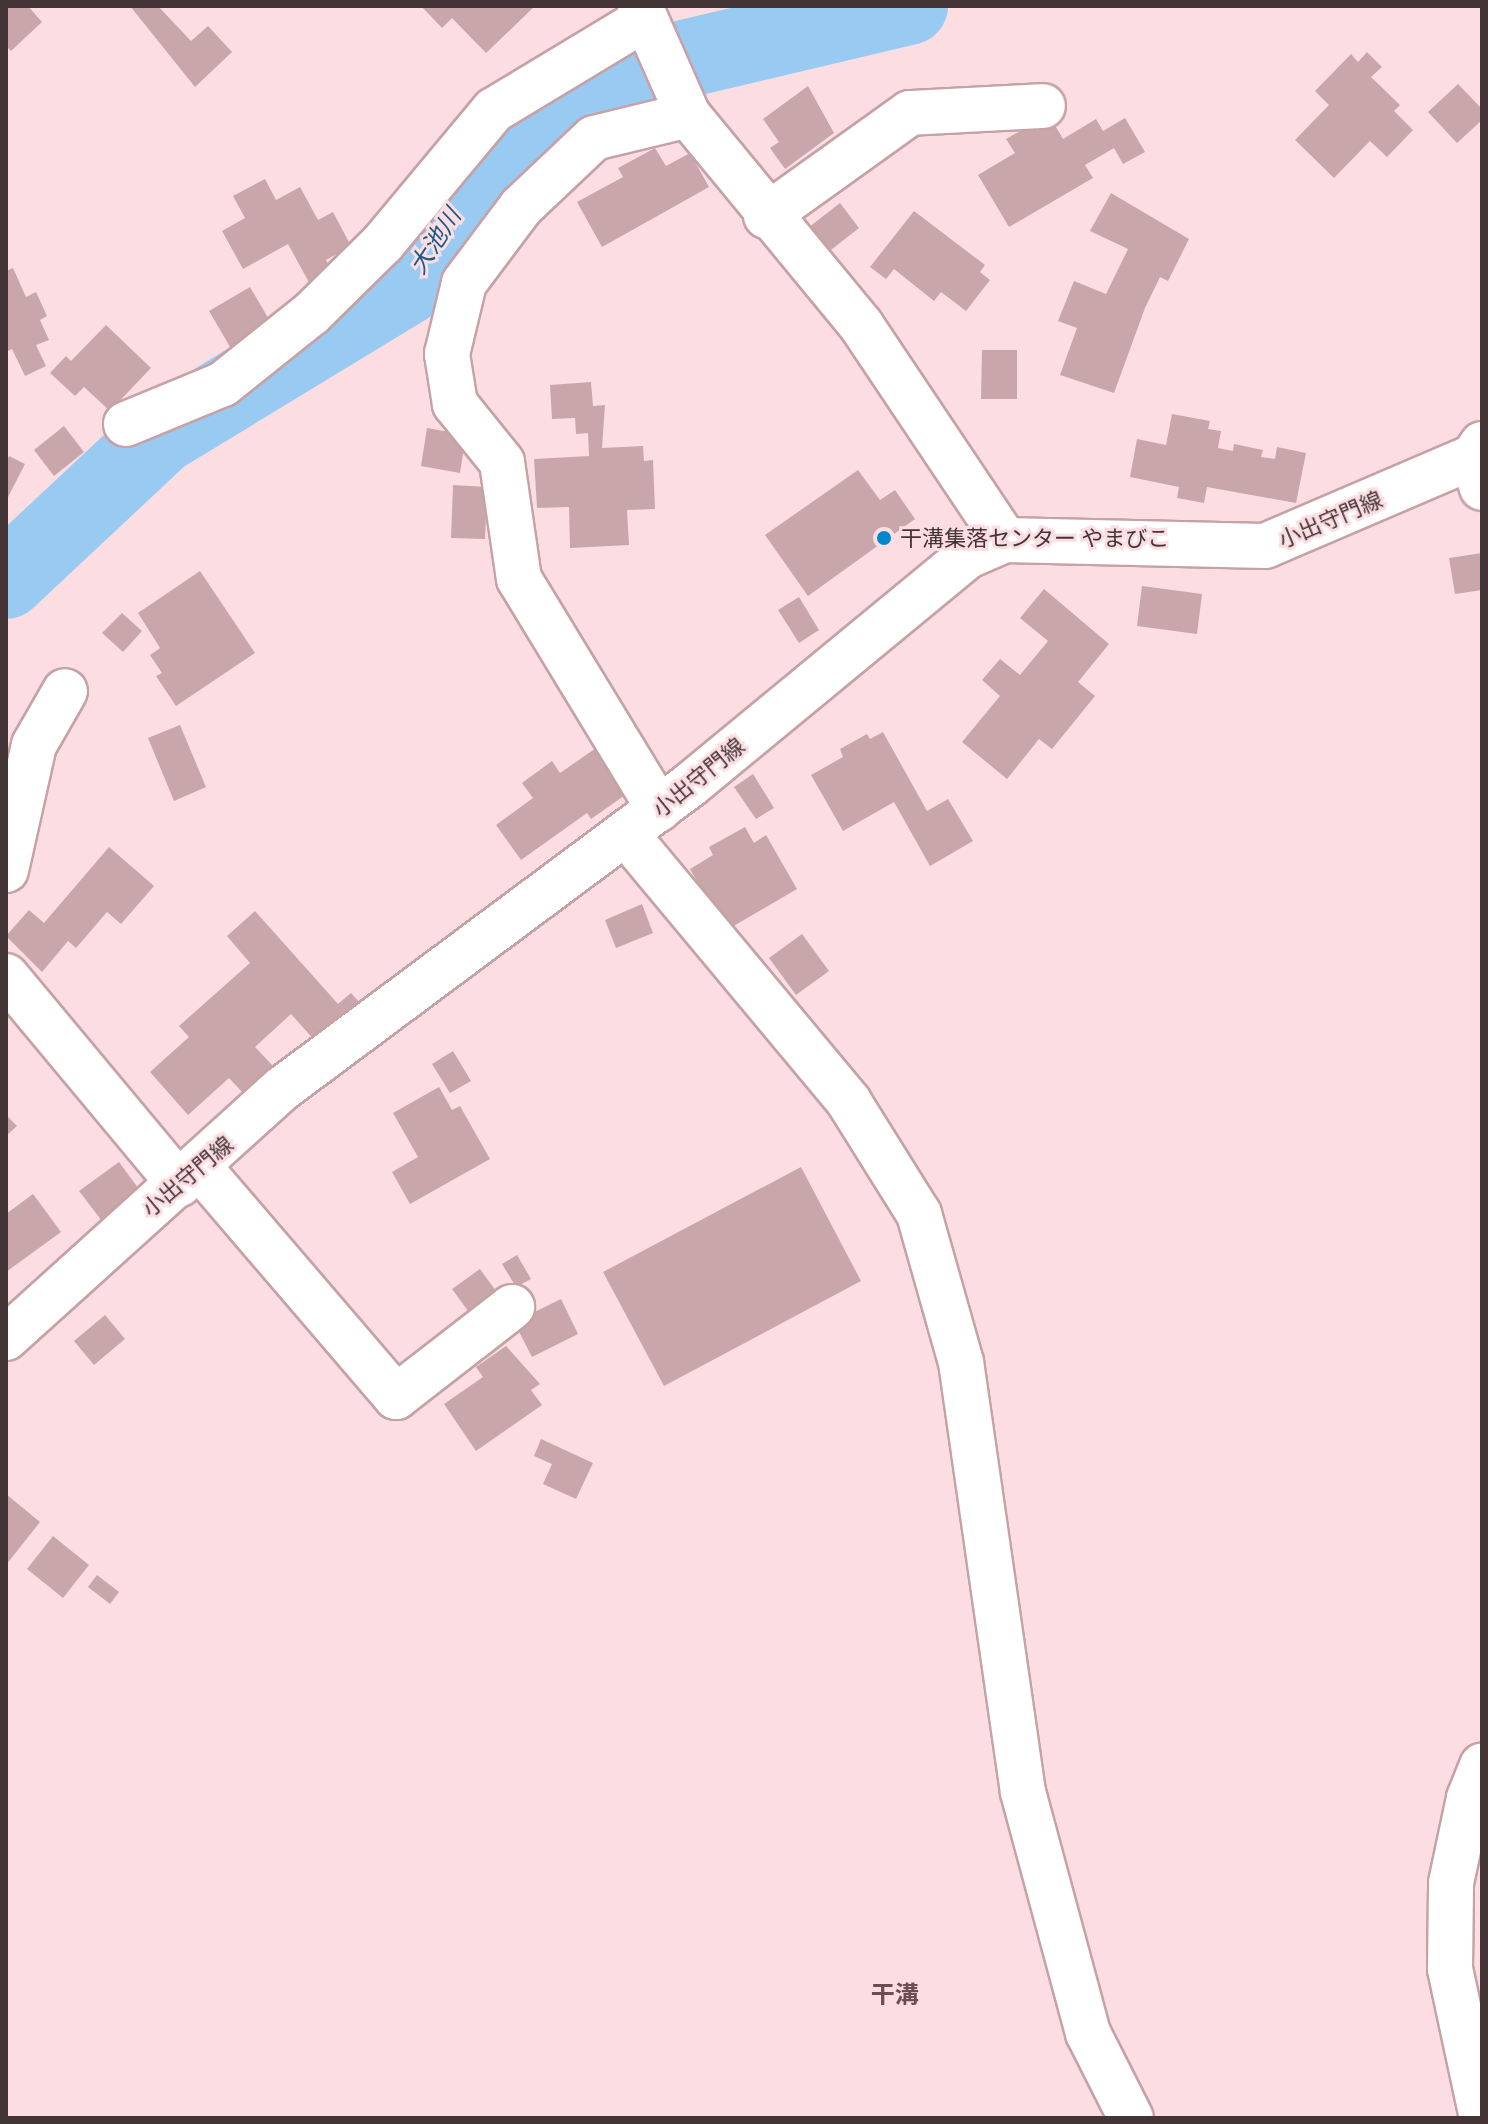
<!DOCTYPE html>
<html>
<head>
<meta charset="utf-8">
<style>
	body { margin:0 }
	#map { position:relative; width:1488px; height:2124px; overflow:hidden; background:#fcdee2; font-family:"IBM Plex Sans","Noto Sans JP",sans-serif }
	div>[style] { position:absolute }
	.river>* { height:78px; margin:-39px; padding:0 39px; transform-origin:39px; border-radius:39px; background:#99cbf2 }
	.building>* { inset:0; background:#c9a6aa }
	.roads { filter:drop-shadow(2px 0 #c5a2a6) drop-shadow(-2px 0 #c5a2a6) drop-shadow(0 2px #c5a2a6) drop-shadow(0 -2px #c5a2a6) }
	.minor>* { height:44px; margin:-22px; padding:0 22px; transform-origin:22px; border-radius:22px; background:#fff }
	.major>* { height:44px; margin:-22px; padding:0 22px; transform-origin:22px; border-radius:22px; background:#fff }
	.dots>* { width:22px; height:22px; translate:-50% -50%; box-sizing:border-box; border:4px solid #fcdee2; border-radius:50% }
	span { translate:-50% -50%; white-space:nowrap; text-align:center; line-height:1.15; -webkit-text-stroke:6px #fcdee2; paint-order:stroke }
	.street-label { font-size:22px; color:#433436 }
	.poi-label { font-size:22px; color:#433436 }
	.left { translate:0 -50%; text-align:left }
	.water-label { font-size:24px; color:#195984; font-style:italic }
	.neighbourhood-label { font-size:24px; color:#6c4e52; font-weight:700 }
	.frame { position:absolute; inset:0; border:8px solid #433436; pointer-events:none }
</style>
</head>
<body>
<div id="map">
	<div class="river">
		<i style="left:6px;top:580px;width:212px;rotate:-43.1deg"></i>
		<i style="left:161px;top:435px;width:287px;rotate:-31.3deg"></i>
		<i style="left:406px;top:286px;width:105px;rotate:-57.1deg"></i>
		<i style="left:463px;top:198px;width:170px;rotate:-43.1deg"></i>
		<i style="left:587px;top:82px;width:331px;rotate:-13.3deg"></i>
	</div>
	<div class="building">
		<i style="clip-path:polygon(6px 6px,28px 6px,42px 22px,11px 51px,6px 46px)"></i>
		<i style="clip-path:polygon(130px 6px,158px 6px,191px 41px,208px 26px,232px 52px,195px 87px)"></i>
		<i style="clip-path:polygon(421px 6px,535px 6px,486px 53px,452px 18px,442px 28px)"></i>
		<i style="clip-path:polygon(1367px 52px,1382px 67px,1371px 77px,1400px 105px,1394px 111px,1413px 130px,1387px 157px,1370px 141px,1334px 178px,1295px 140px,1329px 105px,1315px 91px,1351px 54px,1358px 62px)"></i>
		<i style="clip-path:polygon(1458px 84px,1482px 109px,1482px 120px,1457px 143px,1428px 112px)"></i>
		<i style="clip-path:polygon(808px 86px,834px 133px,785px 169px,770px 148px,779px 142px,763px 119px)"></i>
		<i style="clip-path:polygon(1125px 118px,1145px 152px,1123px 164px,1114px 148px,1085px 165px,1093px 178px,1009px 227px,978px 175px,1015px 153px,1006px 139px,1033px 124px,1037px 131px,1053px 122px,1063px 139px,1096px 119px,1103px 131px)"></i>
		<i style="clip-path:polygon(655px 148px,666px 166px,690px 153px,709px 187px,602px 247px,577px 202px,623px 177px,618px 168px)"></i>
		<i style="clip-path:polygon(265px 179px,276px 200px,300px 187px,318px 220px,333px 212px,351px 246px,326px 260px,333px 274px,311px 286px,288px 244px,243px 269px,222px 231px,245px 218px,233px 196px)"></i>
		<i style="clip-path:polygon(1111px 193px,1189px 239px,1168px 281px,1160px 277px,1145px 308px,1114px 393px,1060px 375px,1077px 328px,1058px 321px,1074px 281px,1106px 294px,1128px 249px,1090px 231px)"></i>
		<i style="clip-path:polygon(840px 203px,859px 228px,827px 253px,808px 228px)"></i>
		<i style="clip-path:polygon(914px 211px,985px 265px,980px 272px,990px 280px,966px 311px,941px 292px,934px 301px,894px 269px,886px 279px,870px 267px)"></i>
		<i style="clip-path:polygon(13px 268px,26px 297px,36px 292px,47px 316px,40px 320px,49px 340px,36px 345px,46px 366px,25px 376px,12px 349px,6px 352px,6px 271px)"></i>
		<i style="clip-path:polygon(250px 287px,274px 328px,233px 352px,209px 311px)"></i>
		<i style="clip-path:polygon(106px 325px,151px 368px,110px 411px,84px 387px,75px 396px,50px 373px,66px 356px,71px 361px)"></i>
		<i style="clip-path:polygon(982px 350px,1017px 350px,1017px 399px,981px 399px)"></i>
		<i style="clip-path:polygon(591px 382px,593px 406px,605px 405px,602px 448px,643px 446px,644px 461px,653px 460px,655px 509px,627px 510px,629px 545px,570px 548px,569px 507px,537px 508px,534px 459px,589px 456px,588px 433px,576px 434px,575px 418px,552px 419px,550px 385px)"></i>
		<i style="clip-path:polygon(1172px 414px,1210px 421px,1208px 429px,1221px 431px,1218px 448px,1233px 451px,1234px 444px,1263px 450px,1261px 457px,1275px 459px,1277px 447px,1306px 453px,1296px 503px,1207px 487px,1204px 503px,1177px 498px,1179px 487px,1130px 477px,1137px 439px,1166px 445px)"></i>
		<i style="clip-path:polygon(64px 426px,84px 452px,54px 476px,34px 450px)"></i>
		<i style="clip-path:polygon(427px 428px,466px 435px,460px 473px,421px 466px)"></i>
		<i style="clip-path:polygon(9px 456px,25px 464px,6px 501px,6px 462px)"></i>
		<i style="clip-path:polygon(858px 470px,880px 500px,895px 490px,915px 519px,808px 596px,765px 535px)"></i>
		<i style="clip-path:polygon(453px 485px,487px 487px,485px 539px,451px 538px)"></i>
		<i style="clip-path:polygon(1482px 553px,1482px 590px,1455px 594px,1449px 558px)"></i>
		<i style="clip-path:polygon(200px 571px,255px 653px,176px 706px,156px 676px,162px 673px,150px 655px,160px 648px,138px 613px)"></i>
		<i style="clip-path:polygon(1142px 586px,1202px 594px,1197px 634px,1137px 626px)"></i>
		<i style="clip-path:polygon(1044px 589px,1109px 644px,1078px 682px,1095px 696px,1052px 749px,1039px 739px,1007px 779px,962px 742px,1000px 696px,982px 680px,1000px 659px,1020px 675px,1048px 641px,1020px 618px)"></i>
		<i style="clip-path:polygon(799px 597px,819px 630px,799px 643px,778px 610px)"></i>
		<i style="clip-path:polygon(122px 613px,142px 631px,123px 652px,102px 633px)"></i>
		<i style="clip-path:polygon(180px 725px,206px 787px,174px 801px,148px 738px)"></i>
		<i style="clip-path:polygon(883px 732px,927px 811px,948px 799px,973px 841px,930px 866px,894px 802px,843px 831px,811px 775px,843px 757px,840px 749px,867px 734px,870px 739px)"></i>
		<i style="clip-path:polygon(599px 746px,631px 791px,591px 819px,587px 813px,521px 860px,496px 825px,533px 798px,522px 783px,552px 761px,560px 773px)"></i>
		<i style="clip-path:polygon(753px 774px,774px 808px,756px 819px,734px 787px)"></i>
		<i style="clip-path:polygon(745px 827px,754px 843px,766px 835px,797px 889px,725px 931px,690px 869px,713px 855px,709px 847px)"></i>
		<i style="clip-path:polygon(109px 847px,154px 886px,121px 924px,107px 912px,76px 948px,68px 941px,42px 972px,6px 936px,29px 910px,44px 923px)"></i>
		<i style="clip-path:polygon(642px 904px,653px 933px,616px 948px,605px 920px)"></i>
		<i style="clip-path:polygon(255px 911px,338px 1004px,351px 993px,368px 1012px,325px 1052px,291px 1014px,255px 1047px,274px 1067px,243px 1093px,229px 1078px,188px 1115px,150px 1072px,189px 1037px,179px 1026px,250px 963px,227px 936px)"></i>
		<i style="clip-path:polygon(802px 934px,829px 971px,796px 995px,769px 958px)"></i>
		<i style="clip-path:polygon(453px 1051px,471px 1081px,450px 1093px,432px 1064px)"></i>
		<i style="clip-path:polygon(439px 1087px,452px 1110px,460px 1106px,490px 1159px,410px 1204px,392px 1172px,418px 1157px,393px 1113px)"></i>
		<i style="clip-path:polygon(6px 1115px,17px 1126px,6px 1136px)"></i>
		<i style="clip-path:polygon(119px 1162px,144px 1196px,105px 1225px,79px 1191px)"></i>
		<i style="clip-path:polygon(801px 1167px,861px 1281px,664px 1386px,603px 1272px)"></i>
		<i style="clip-path:polygon(33px 1194px,61px 1232px,6px 1272px,6px 1214px)"></i>
		<i style="clip-path:polygon(517px 1255px,531px 1279px,516px 1287px,502px 1264px)"></i>
		<i style="clip-path:polygon(480px 1269px,501px 1298px,474px 1319px,452px 1289px)"></i>
		<i style="clip-path:polygon(561px 1299px,578px 1334px,532px 1357px,514px 1322px)"></i>
		<i style="clip-path:polygon(105px 1315px,125px 1339px,94px 1365px,74px 1341px)"></i>
		<i style="clip-path:polygon(506px 1346px,540px 1384px,531px 1390px,542px 1405px,476px 1451px,444px 1404px,483px 1377px,476px 1367px)"></i>
		<i style="clip-path:polygon(541px 1439px,593px 1463px,576px 1499px,543px 1484px,552px 1464px,534px 1456px)"></i>
		<i style="clip-path:polygon(6px 1494px,40px 1522px,6px 1565px)"></i>
		<i style="clip-path:polygon(53px 1536px,89px 1565px,63px 1598px,27px 1569px)"></i>
		<i style="clip-path:polygon(97px 1575px,119px 1592px,110px 1604px,88px 1587px)"></i>
	</div>
	<div class="roads">
		<div class="minor">
			<i style="left:640px;top:6px;width:119px;rotate:66.2deg"></i>
			<i style="left:688px;top:115px;width:272px;rotate:50.5deg"></i>
			<i style="left:861px;top:325px;width:259px;rotate:56.2deg"></i>
			<i style="left:766px;top:216px;width:177px;rotate:-35.6deg"></i>
			<i style="left:910px;top:113px;width:133px;rotate:-3deg"></i>
			<i style="left:126px;top:424px;width:105px;rotate:-22.4deg"></i>
			<i style="left:223px;top:384px;width:114px;rotate:-38.6deg"></i>
			<i style="left:312px;top:313px;width:100px;rotate:-44.6deg"></i>
			<i style="left:383px;top:243px;width:173px;rotate:-50.2deg"></i>
			<i style="left:494px;top:110px;width:176px;rotate:-31.1deg"></i>
			<i style="left:1473px;top:457px;width:32px;rotate:74deg"></i>
			<i style="left:659px;top:809px;width:269px;rotate:-121.3deg"></i>
			<i style="left:519px;top:579px;width:118px;rotate:-98.3deg"></i>
			<i style="left:502px;top:462px;width:75px;rotate:-129deg"></i>
			<i style="left:455px;top:404px;width:51px;rotate:-99.1deg"></i>
			<i style="left:447px;top:354px;width:73px;rotate:-76.5deg"></i>
			<i style="left:464px;top:283px;width:95px;rotate:-53.1deg"></i>
			<i style="left:521px;top:207px;width:100px;rotate:-43.4deg"></i>
			<i style="left:594px;top:138px;width:97px;rotate:-13.7deg"></i>
			<i style="left:626px;top:834px;width:349px;rotate:50.2deg"></i>
			<i style="left:849px;top:1102px;width:132px;rotate:58deg"></i>
			<i style="left:919px;top:1214px;width:154px;rotate:74.2deg"></i>
			<i style="left:961px;top:1362px;width:434px;rotate:81.8deg"></i>
			<i style="left:1023px;top:1792px;width:250px;rotate:74.9deg"></i>
			<i style="left:1088px;top:2033px;width:95px;rotate:63.2deg"></i>
			<i style="left:6px;top:870px;width:128px;rotate:-77.4deg"></i>
			<i style="left:34px;top:745px;width:62px;rotate:-60.1deg"></i>
			<i style="left:6px;top:976px;width:271px;rotate:50.2deg"></i>
			<i style="left:199px;top:1167px;width:303px;rotate:49.4deg"></i>
			<i style="left:396px;top:1397px;width:147px;rotate:-37.8deg"></i>
			<i style="left:1482px;top:2118px;width:152px;rotate:-102.1deg"></i>
			<i style="left:1450px;top:1969px;width:86px;rotate:-89.3deg"></i>
			<i style="left:1451px;top:1883px;width:87px;rotate:-78deg"></i>
			<i style="left:1469px;top:1798px;width:35px;rotate:-68deg"></i>
		</div>
		<div class="major">
			<i style="left:6px;top:1338px;width:373px;rotate:-42.1deg"></i>
			<i style="left:283px;top:1088px;width:507px;rotate:-36.67deg"></i>
			<i style="left:690px;top:785px;width:360px;rotate:-39.5deg"></i>
			<i style="left:968px;top:556px;width:40px;rotate:-23.4deg"></i>
			<i style="left:1005px;top:540px;width:260px;rotate:1.3deg"></i>
			<i style="left:1265px;top:546px;width:226px;rotate:-23.2deg"></i>
			<i style="left:1473px;top:457px;width:16px;rotate:-55deg"></i>
		</div>
	</div>
	<div class="dots">
		<i style="left:884px;top:538px;background:#0087ce"></i>
	</div>
	<div class="street-label">
		<span style="left:1330px;top:519px;rotate:-23deg">小出守門線</span>
		<span style="left:698px;top:777px;rotate:-39deg">小出守門線</span>
		<span style="left:187px;top:1176px;rotate:-40deg">小出守門線</span>
	</div>
	<div class="poi-label">
		<span class="left" style="left:900px;top:538px">干溝集落センター やまびこ</span>
	</div>
	<div class="water-label">
		<span style="left:435px;top:241px;rotate:-57deg">大池川</span>
	</div>
	<div class="neighbourhood-label">
		<span style="left:895px;top:1995px">干溝</span>
	</div>
	<div class="frame"></div>
</div>
</body>
</html>
